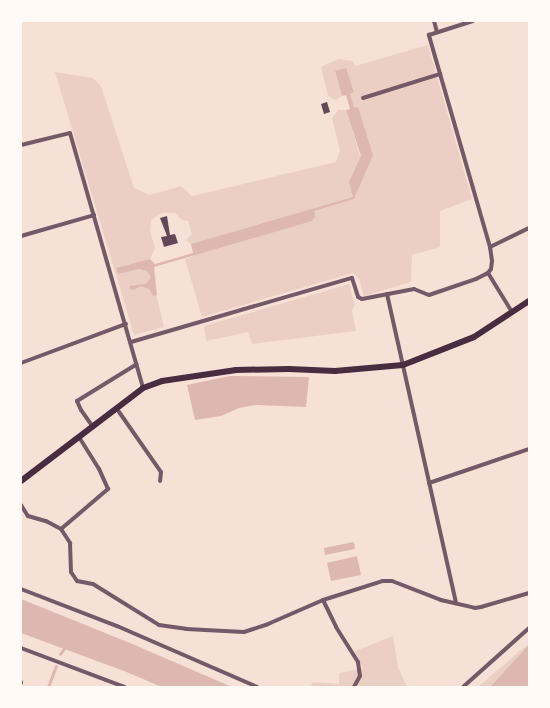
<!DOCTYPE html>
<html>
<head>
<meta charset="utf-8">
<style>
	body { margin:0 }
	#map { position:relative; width:550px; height:708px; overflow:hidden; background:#f7e1d7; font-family:"Space Grotesk",sans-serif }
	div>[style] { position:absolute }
	.green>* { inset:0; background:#ebcfc5 }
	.water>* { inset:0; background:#dcb8b0 }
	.stream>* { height:2.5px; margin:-1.25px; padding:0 1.25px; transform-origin:1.25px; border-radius:1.25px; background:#dcb8b0 }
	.building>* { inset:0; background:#644757 }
	.minor>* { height:4px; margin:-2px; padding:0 2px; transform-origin:2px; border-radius:2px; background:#755966 }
	.secondary>* { height:6px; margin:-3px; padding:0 3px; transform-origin:3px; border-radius:3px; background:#4a2c40 }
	span { translate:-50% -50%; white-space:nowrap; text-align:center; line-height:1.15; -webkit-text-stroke:3.5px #fffaf5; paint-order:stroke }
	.frame { position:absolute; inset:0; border:22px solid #fffaf5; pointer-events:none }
</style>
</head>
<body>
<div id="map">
	<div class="green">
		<i style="clip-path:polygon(428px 45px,472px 199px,440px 211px,440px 247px,412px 255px,411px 282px,364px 296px,359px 279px,353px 273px,202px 317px,185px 259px,195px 255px,191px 244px,186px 240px,192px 234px,188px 221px,182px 220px,175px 213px,162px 213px,151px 220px,150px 231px,155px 248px,150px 259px,148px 260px,164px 327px,134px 335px,55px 72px,93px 78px,101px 86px,134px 188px,150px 195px,181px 186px,192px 196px,336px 162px,340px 151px,332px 118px,338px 110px,346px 110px,360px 156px,367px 155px,339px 70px,335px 72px,342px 96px,335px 100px,328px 96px,321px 67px,338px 59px,353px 61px,355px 66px)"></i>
		<i style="clip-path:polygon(349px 284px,355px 305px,352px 310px,356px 331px,252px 344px,248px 332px,206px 341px,204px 326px)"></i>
		<i style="clip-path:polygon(393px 636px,398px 667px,407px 687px,310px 687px,313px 682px,339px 684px,339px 673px,363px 668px,355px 651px)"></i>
		<i style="clip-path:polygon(529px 643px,490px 687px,478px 687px)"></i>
	</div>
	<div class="water">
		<i style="clip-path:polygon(346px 68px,354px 92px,350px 94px,354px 108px,358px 107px,373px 155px,354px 199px,314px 211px,315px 217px,312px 221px,154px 267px,157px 295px,153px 296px,149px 289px,141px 286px,133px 290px,129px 289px,130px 286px,146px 284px,151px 277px,147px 271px,139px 269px,118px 274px,116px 268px,150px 259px,155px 264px,193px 253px,191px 244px,353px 197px,349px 182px,361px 156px,346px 110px,350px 109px,346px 95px,342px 96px,335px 71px)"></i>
		<i style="clip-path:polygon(230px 376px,309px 377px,306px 407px,256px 405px,239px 408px,221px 416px,195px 420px,187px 385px)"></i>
		<i style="clip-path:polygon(354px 542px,355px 549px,325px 555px,324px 548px)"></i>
		<i style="clip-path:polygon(357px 556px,361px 575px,331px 581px,327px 563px)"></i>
		<i style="clip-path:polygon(21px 599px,130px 643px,232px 687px,162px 687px,124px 671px,21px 633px)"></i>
		<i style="clip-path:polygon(529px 644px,529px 687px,490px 687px)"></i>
	</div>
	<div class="stream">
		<i style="left:60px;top:654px;width:10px;rotate:-53deg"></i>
		<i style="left:48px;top:687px;width:22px;rotate:-69deg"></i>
	</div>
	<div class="building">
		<i style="clip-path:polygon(327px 102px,330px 112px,324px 114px,321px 104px)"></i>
		<i style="clip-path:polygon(167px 216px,170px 235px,175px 234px,178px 243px,164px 247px,161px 237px,167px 236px,160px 218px)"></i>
	</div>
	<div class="minor">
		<i style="left:434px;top:21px;width:11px;rotate:75deg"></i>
		<i style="left:363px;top:98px;width:81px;rotate:-17.3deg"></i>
		<i style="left:21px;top:145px;width:50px;rotate:-13.8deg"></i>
		<i style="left:70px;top:133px;width:265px;rotate:74deg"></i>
		<i style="left:21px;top:236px;width:76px;rotate:-16deg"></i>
		<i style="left:490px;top:247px;width:43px;rotate:-26deg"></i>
		<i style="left:488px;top:273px;width:46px;rotate:58.4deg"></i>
		<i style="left:387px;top:294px;width:317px;rotate:77.4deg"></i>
		<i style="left:131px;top:342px;width:230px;rotate:-16.2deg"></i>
		<i style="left:352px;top:278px;width:20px;rotate:72deg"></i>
		<i style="left:358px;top:297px;width:4px;rotate:27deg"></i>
		<i style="left:362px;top:299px;width:53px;rotate:-10.9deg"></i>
		<i style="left:414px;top:289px;width:16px;rotate:22deg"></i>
		<i style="left:429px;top:295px;width:50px;rotate:-18.8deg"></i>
		<i style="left:476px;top:279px;width:13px;rotate:-27deg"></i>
		<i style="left:488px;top:273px;width:5px;rotate:-53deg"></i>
		<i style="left:491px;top:269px;width:8px;rotate:-83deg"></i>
		<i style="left:492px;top:261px;width:14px;rotate:-98deg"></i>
		<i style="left:490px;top:247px;width:221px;rotate:-106.1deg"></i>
		<i style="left:429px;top:35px;width:46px;rotate:-17.7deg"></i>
		<i style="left:21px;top:363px;width:112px;rotate:-20.4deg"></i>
		<i style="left:117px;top:409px;width:77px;rotate:55.1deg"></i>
		<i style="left:161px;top:472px;width:9px;rotate:96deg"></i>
		<i style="left:93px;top:427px;width:21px;rotate:-125deg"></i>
		<i style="left:81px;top:410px;width:10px;rotate:-114deg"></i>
		<i style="left:77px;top:401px;width:70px;rotate:-31.7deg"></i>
		<i style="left:429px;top:483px;width:106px;rotate:-18.8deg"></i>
		<i style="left:21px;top:505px;width:13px;rotate:58deg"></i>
		<i style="left:28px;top:516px;width:19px;rotate:16deg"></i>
		<i style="left:46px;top:521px;width:17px;rotate:28deg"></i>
		<i style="left:61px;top:529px;width:17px;rotate:57deg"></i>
		<i style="left:70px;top:543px;width:29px;rotate:88deg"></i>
		<i style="left:71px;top:572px;width:11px;rotate:56deg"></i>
		<i style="left:77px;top:581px;width:16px;rotate:11deg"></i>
		<i style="left:93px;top:584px;width:78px;rotate:31.8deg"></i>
		<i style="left:159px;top:625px;width:27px;rotate:8deg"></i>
		<i style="left:186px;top:629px;width:58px;rotate:3deg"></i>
		<i style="left:244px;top:632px;width:25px;rotate:-18deg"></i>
		<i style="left:268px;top:624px;width:60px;rotate:-23.6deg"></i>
		<i style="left:323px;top:600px;width:63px;rotate:-17.6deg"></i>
		<i style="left:383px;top:581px;width:9px"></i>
		<i style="left:392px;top:581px;width:53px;rotate:21.2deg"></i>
		<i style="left:441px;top:600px;width:35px;rotate:13deg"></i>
		<i style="left:475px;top:608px;width:6px;rotate:-9deg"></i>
		<i style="left:481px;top:607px;width:50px;rotate:-16.3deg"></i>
		<i style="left:61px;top:529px;width:62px;rotate:-40.4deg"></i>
		<i style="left:108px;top:489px;width:22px;rotate:-114deg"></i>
		<i style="left:99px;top:469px;width:36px;rotate:-122deg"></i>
		<i style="left:21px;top:589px;width:103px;rotate:21.1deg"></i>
		<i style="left:117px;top:626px;width:153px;rotate:23.5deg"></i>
		<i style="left:323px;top:600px;width:30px;rotate:64deg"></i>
		<i style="left:336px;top:627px;width:41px;rotate:57.8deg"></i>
		<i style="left:358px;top:662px;width:14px;rotate:82deg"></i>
		<i style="left:360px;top:676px;width:13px;rotate:119deg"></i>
		<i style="left:21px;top:648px;width:111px;rotate:20.6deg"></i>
		<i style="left:21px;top:682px;width:1px;rotate:90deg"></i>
		<i style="left:463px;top:687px;width:89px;rotate:-41.8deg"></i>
	</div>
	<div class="secondary">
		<i style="left:21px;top:481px;width:153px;rotate:-37.3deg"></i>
		<i style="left:143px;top:388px;width:20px;rotate:-20deg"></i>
		<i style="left:162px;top:381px;width:75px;rotate:-8.5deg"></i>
		<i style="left:236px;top:370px;width:53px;rotate:-1.1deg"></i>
		<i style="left:289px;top:369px;width:46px;rotate:2.5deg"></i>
		<i style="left:335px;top:371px;width:68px;rotate:-5deg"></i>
		<i style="left:403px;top:365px;width:76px;rotate:-21.5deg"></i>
		<i style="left:474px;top:337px;width:66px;rotate:-33.2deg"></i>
	</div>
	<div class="frame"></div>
</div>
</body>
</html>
